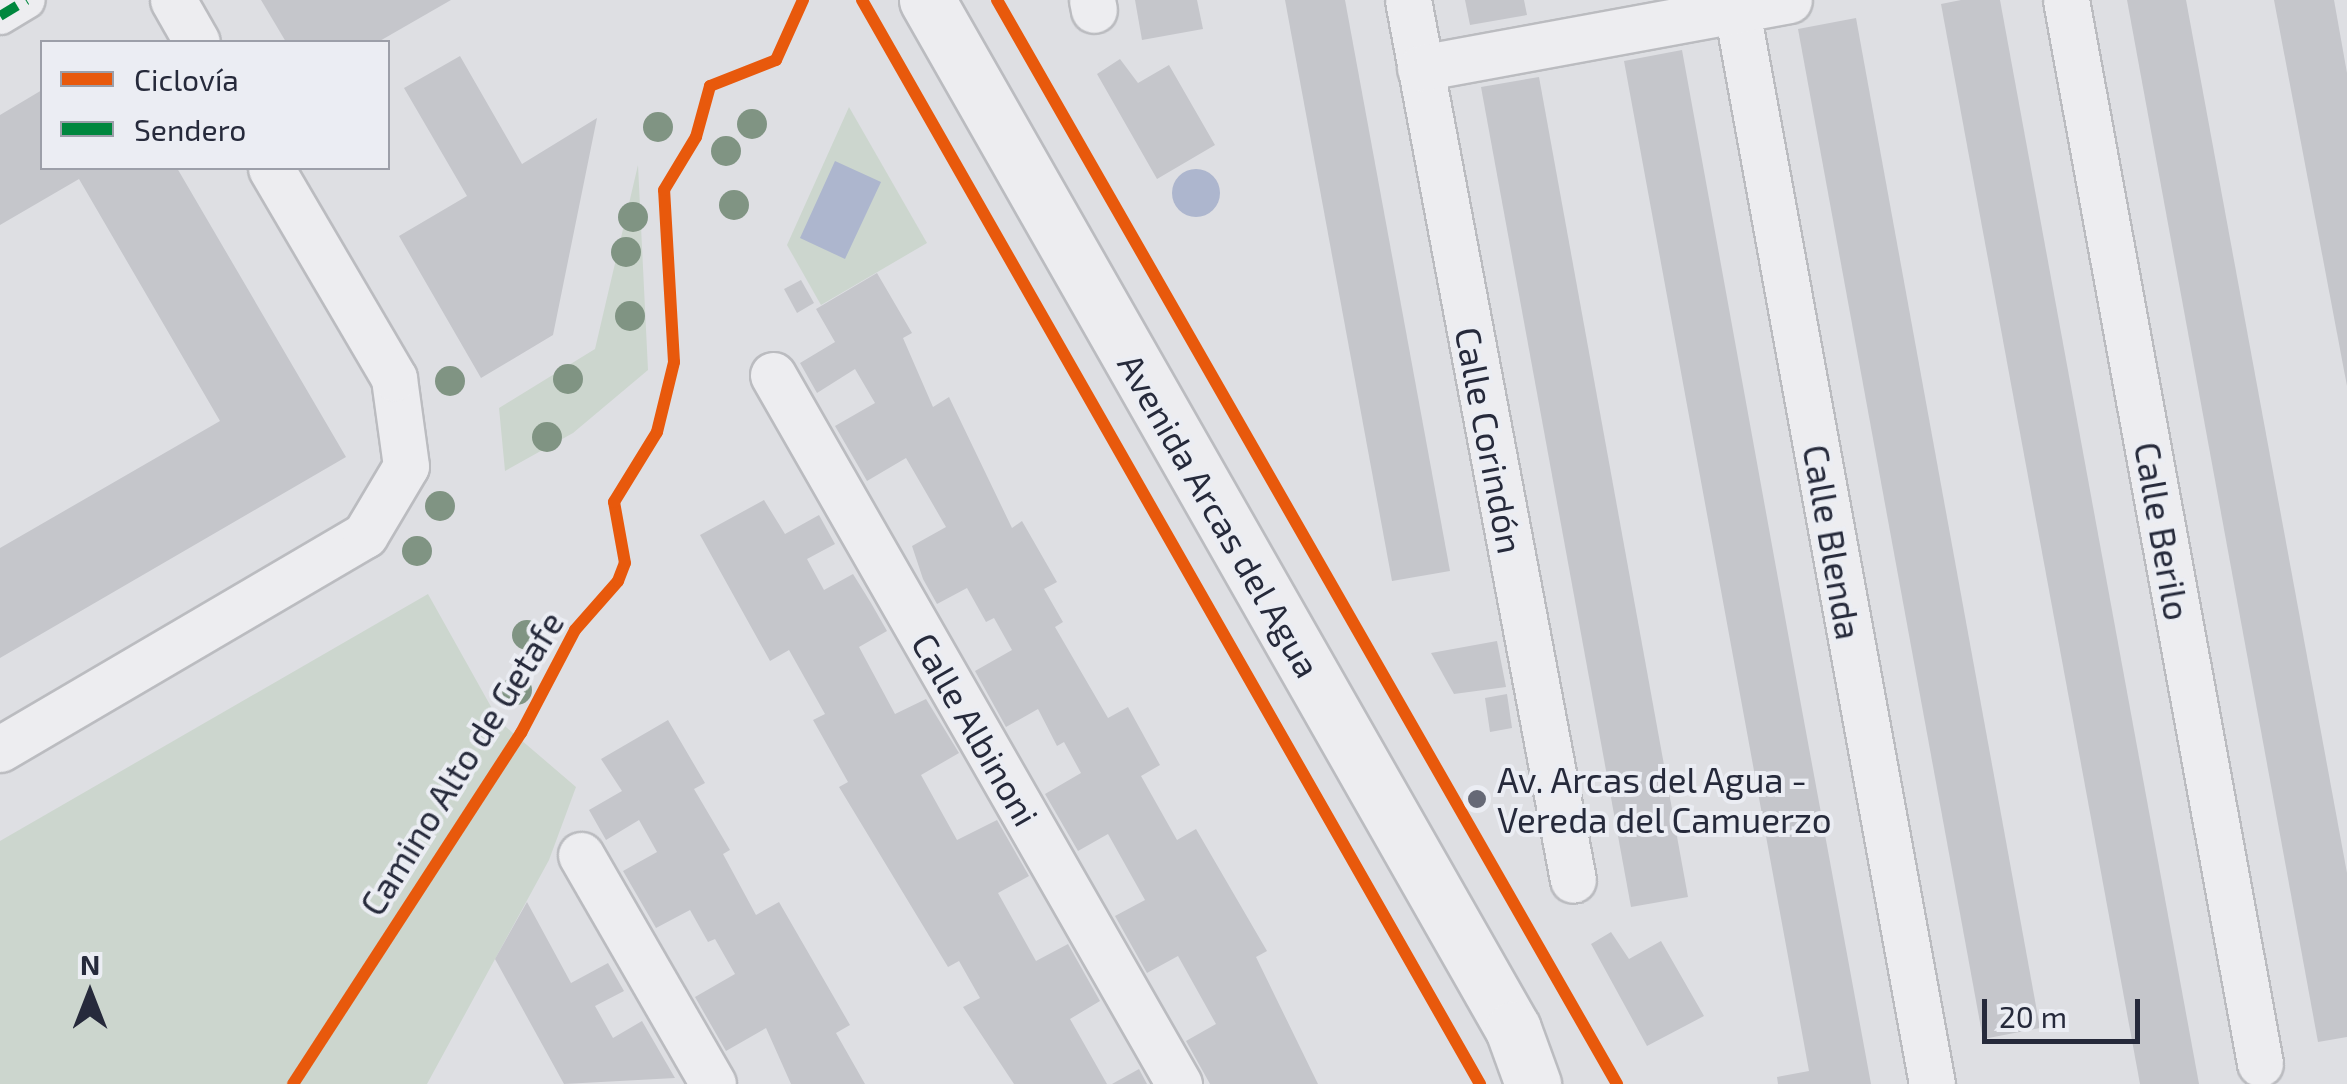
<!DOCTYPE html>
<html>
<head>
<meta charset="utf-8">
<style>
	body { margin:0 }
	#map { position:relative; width:2347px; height:1084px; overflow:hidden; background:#dedfe3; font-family:"Exo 2",sans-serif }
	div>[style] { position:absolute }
	.green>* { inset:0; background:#ccd6ce }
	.water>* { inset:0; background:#adb6ce }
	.round { border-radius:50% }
	.building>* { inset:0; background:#c5c6cb }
	.roads { filter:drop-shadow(2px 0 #bbbcc0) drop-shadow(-2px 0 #bbbcc0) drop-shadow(0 2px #bbbcc0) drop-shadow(0 -2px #bbbcc0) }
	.pedestrian>* { height:35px; margin:-17.5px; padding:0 17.5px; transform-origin:17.5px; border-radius:17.5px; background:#ededf0 }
	.minor>* { height:45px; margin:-22.5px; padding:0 22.5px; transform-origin:22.5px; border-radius:22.5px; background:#ededf0 }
	.tertiary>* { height:55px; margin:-27.5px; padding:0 27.5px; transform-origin:27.5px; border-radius:27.5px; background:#ededf0 }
	.quiet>* { height:10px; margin-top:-5px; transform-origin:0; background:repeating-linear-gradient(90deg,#00873e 0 20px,transparent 0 30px) }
	.cycleway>* { height:12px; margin:-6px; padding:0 6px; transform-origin:6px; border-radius:6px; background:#e8590c }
	.trees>* { width:30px; height:30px; margin:-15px; border-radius:50%; background:#809483 }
	.dots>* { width:28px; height:28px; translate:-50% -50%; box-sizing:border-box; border:5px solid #ebedf3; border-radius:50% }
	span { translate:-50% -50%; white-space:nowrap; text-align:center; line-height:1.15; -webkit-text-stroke:8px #ebedf3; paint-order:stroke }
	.street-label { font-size:35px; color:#262a3b }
	.poi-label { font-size:35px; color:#262a3b }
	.left { translate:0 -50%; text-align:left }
	.legend { position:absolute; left:40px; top:40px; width:350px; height:130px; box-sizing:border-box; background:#ebedf3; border:2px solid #9c9fa9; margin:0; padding:12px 18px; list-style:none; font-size:30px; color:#262a3b }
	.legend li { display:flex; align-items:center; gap:20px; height:50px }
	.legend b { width:50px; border:2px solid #9c9fa9 }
	.north { position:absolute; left:40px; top:944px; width:100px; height:100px; -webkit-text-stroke:8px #ebedf3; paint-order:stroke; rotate:0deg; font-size:28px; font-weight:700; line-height:40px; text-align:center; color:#262a3b }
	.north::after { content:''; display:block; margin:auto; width:35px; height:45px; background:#262a3b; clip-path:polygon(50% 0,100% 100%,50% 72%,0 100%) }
	.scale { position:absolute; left:1982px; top:999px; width:158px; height:45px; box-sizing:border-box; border:5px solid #262a3b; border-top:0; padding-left:12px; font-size:30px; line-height:35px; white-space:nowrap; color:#262a3b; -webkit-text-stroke:8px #ebedf3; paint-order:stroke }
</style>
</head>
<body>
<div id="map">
	<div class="green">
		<i style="clip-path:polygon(849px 107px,927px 243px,821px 305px,787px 245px)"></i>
		<i style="clip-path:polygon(638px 165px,648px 370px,573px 433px,505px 471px,499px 408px,595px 349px)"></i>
		<i style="clip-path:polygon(428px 594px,499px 721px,576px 787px,549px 860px,427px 1084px,0 1084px,0 841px)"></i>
	</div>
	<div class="water">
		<i style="clip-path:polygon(835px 161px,881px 182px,845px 259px,800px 238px)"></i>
		<i class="round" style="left:1172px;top:169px;width:48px;height:48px"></i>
	</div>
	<div class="building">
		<i style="clip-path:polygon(261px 0,451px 0,378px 42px,286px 42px)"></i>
		<i style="clip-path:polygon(1135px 0,1197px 0,1203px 29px,1142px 40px)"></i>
		<i style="clip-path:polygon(1285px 0,1345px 0,1450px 571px,1392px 581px)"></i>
		<i style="clip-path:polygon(1465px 0,1524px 0,1527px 15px,1470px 25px)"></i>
		<i style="clip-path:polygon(1961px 0,2000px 0,2199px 1084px,2140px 1084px,1941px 4px)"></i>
		<i style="clip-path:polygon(2127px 0,2186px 0,2347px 873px,2347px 1037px,2318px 1042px)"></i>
		<i style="clip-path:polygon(2274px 0,2334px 0,2347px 73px,2347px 386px)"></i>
		<i style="clip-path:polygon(1856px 18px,2040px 1028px,1983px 1039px,1798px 29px)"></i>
		<i style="clip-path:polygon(1682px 50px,1797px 683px,1871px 1084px,1778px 1084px,1777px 1077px,1809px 1071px,1624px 61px)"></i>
		<i style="clip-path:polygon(460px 56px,522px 164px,597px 118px,553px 335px,481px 378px,399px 236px,467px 196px,404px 88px)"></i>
		<i style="clip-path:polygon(1120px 59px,1138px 83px,1169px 65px,1215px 145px,1157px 179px,1097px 74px)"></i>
		<i style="clip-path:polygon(1539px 77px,1688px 897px,1631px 907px,1481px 87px)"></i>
		<i style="clip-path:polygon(42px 90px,42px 168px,177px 168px,346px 457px,0 658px,0 548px,220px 421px,79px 179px,0 225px,0 115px)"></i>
		<i style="clip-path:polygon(877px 273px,912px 333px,903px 338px,933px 407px,949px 397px,1012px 528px,1022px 521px,1057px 582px,1044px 589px,1063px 622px,1055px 627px,1108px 718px,1128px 707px,1160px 765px,1141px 776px,1177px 840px,1196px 829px,1267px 951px,1256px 957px,1318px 1084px,1210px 1084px,1186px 1041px,1216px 1024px,1178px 956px,1147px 973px,1115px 916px,1145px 900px,1108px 834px,1078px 851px,1045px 794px,1081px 773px,1064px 742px,1057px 746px,1038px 709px,1006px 727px,975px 671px,1012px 650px,994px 618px,986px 622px,967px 588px,937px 604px,923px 579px,912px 546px,946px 527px,906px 458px,867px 481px,835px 426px,875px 403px,855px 369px,817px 393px,800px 363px,835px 342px,816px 309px)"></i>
		<i style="clip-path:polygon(801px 280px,814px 303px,797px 313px,784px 289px)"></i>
		<i style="clip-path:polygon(764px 500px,785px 534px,819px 515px,835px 544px,807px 559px,824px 590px,853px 574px,871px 603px,887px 631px,859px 647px,895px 714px,926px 699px,959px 753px,921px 775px,957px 840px,997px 820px,1029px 876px,998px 893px,1036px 961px,1068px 944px,1100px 1001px,1070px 1019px,1107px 1084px,1014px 1084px,963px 1007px,980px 998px,959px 961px,948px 967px,839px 787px,848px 782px,813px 720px,825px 714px,789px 650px,770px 661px,700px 535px)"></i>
		<i style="clip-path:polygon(1497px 641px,1506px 687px,1454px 694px,1431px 653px)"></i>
		<i style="clip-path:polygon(1507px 694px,1512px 728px,1490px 732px,1485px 698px)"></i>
		<i style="clip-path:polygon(668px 720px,705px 783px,694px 789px,730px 850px,723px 854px,756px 915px,779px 902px,850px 1025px,836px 1033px,865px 1084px,791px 1084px,766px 1028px,726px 1051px,695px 997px,735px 974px,715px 939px,708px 942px,690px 910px,656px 928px,623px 871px,657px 852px,639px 820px,606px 840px,589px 810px,622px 791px,601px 759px)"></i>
		<i style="clip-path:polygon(527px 902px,571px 983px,608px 963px,624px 991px,595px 1006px,613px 1038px,642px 1021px,675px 1078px,564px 1084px,495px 959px)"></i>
		<i style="clip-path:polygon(1611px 932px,1629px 959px,1661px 941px,1704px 1016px,1647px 1046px,1591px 944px)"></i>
		<i style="clip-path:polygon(1139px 1069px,1147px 1084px,1112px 1084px)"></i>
	</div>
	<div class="roads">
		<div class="pedestrian">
			<i style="left:0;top:16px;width:31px;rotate:-31deg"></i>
		</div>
		<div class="minor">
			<i style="left:173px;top:0;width:48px;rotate:60.3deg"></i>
			<i style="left:1092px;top:0;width:10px;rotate:79deg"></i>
			<i style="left:1408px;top:0;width:895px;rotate:79.38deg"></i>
			<i style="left:1735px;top:0;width:1102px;rotate:79.7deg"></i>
			<i style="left:2066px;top:0;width:1081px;rotate:79.66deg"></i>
			<i style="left:1420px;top:68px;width:375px;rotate:-10.4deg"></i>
			<i style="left:773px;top:375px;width:817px;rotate:60.2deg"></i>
			<i style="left:0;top:749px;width:423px;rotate:-30.4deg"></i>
			<i style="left:365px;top:535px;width:80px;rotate:-59.3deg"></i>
			<i style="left:406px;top:466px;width:89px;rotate:-97.8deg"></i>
			<i style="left:394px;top:378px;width:243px;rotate:-120.4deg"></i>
			<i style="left:581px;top:855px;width:264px;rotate:60deg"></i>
		</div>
		<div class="tertiary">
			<i style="left:927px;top:0;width:1184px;rotate:60.34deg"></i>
			<i style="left:1513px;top:1029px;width:59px;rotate:70deg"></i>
		</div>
	</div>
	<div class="quiet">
		<i style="left:0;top:16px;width:31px;rotate:-31deg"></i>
	</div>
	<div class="cycleway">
		<i style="left:862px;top:0;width:1248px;rotate:60.31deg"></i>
		<i style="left:997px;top:0;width:1249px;rotate:60.23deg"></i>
		<i style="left:293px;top:1084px;width:419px;rotate:-57deg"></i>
		<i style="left:521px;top:733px;width:116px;rotate:-62.3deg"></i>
		<i style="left:575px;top:630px;width:65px;rotate:-48.7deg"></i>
		<i style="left:618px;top:581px;width:19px;rotate:-69deg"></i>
		<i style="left:625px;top:563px;width:62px;rotate:-100.2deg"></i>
		<i style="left:614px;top:502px;width:82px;rotate:-58.4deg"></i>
		<i style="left:657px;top:432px;width:72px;rotate:-76.3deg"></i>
		<i style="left:674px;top:362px;width:172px;rotate:-93.3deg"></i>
		<i style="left:664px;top:190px;width:62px;rotate:-58.9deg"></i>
		<i style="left:696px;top:137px;width:53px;rotate:-74.6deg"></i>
		<i style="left:710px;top:86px;width:71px;rotate:-21.5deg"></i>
		<i style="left:776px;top:60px;width:66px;rotate:-65.8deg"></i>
	</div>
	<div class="trees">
		<i style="left:752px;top:124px"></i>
		<i style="left:658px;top:127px"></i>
		<i style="left:726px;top:151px"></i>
		<i style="left:734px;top:205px"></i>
		<i style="left:633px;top:217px"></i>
		<i style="left:626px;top:252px"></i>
		<i style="left:630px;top:316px"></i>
		<i style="left:568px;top:379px"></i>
		<i style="left:450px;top:381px"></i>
		<i style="left:547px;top:437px"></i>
		<i style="left:440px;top:506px"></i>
		<i style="left:417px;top:551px"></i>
		<i style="left:527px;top:635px"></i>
		<i style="left:517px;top:690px"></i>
	</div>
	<div class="dots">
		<i style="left:1477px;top:799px;background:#666976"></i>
	</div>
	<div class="street-label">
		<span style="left:1490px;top:440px;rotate:79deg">Calle Corindón</span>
		<span style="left:1220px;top:515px;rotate:60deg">Avenida Arcas del Agua</span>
		<span style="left:2163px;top:531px;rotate:80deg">Calle Berilo</span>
		<span style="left:1833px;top:542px;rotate:80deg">Calle Blenda</span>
		<span style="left:976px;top:729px;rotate:60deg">Calle Albinoni</span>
		<span style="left:461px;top:763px;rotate:-58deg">Camino Alto de Getafe</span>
	</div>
	<div class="poi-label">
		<span class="left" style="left:1497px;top:799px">Av. Arcas del Agua -<br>Vereda del Camuerzo</span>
	</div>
	<ul class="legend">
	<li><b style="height:12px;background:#e8590c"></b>Ciclovía</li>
	<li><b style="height:12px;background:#00873e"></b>Sendero</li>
	</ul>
	<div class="north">N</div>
	<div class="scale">20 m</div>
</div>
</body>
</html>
